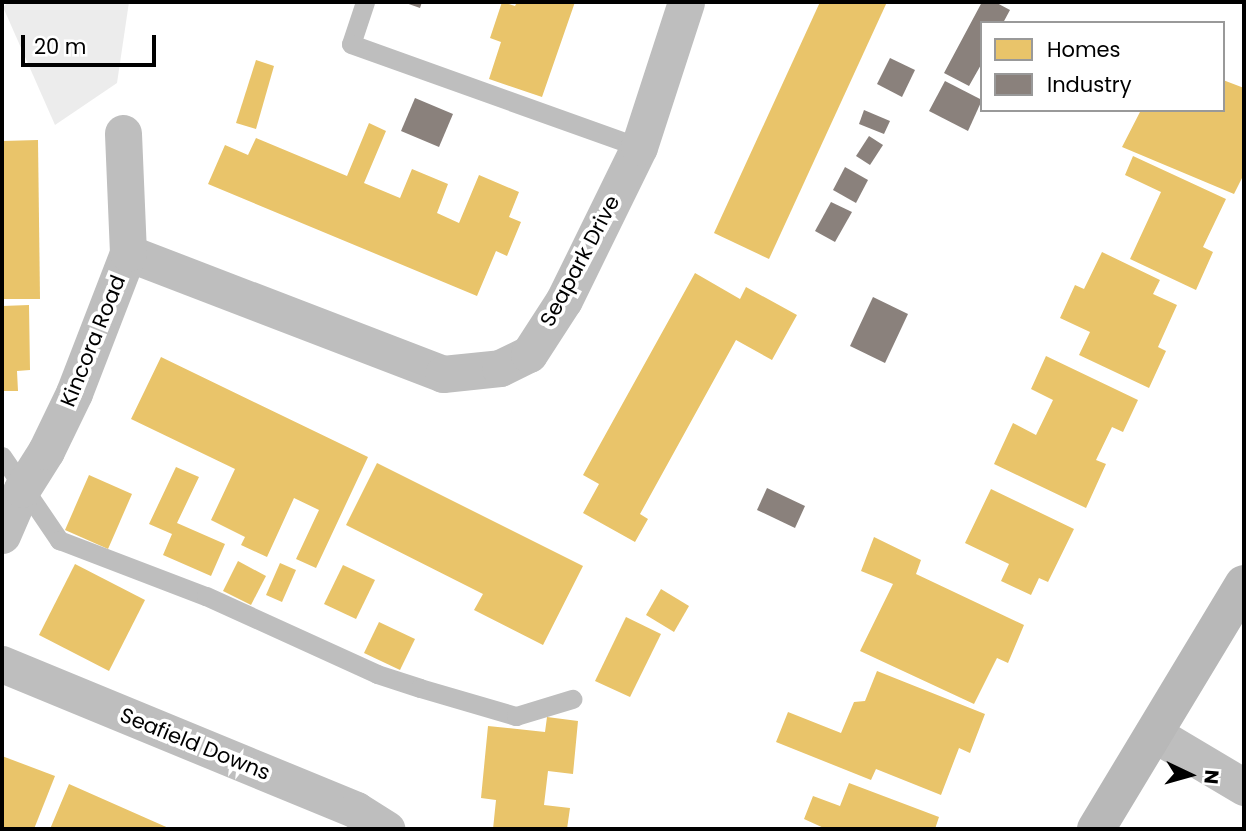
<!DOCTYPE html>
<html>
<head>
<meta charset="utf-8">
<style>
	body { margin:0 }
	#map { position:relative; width:1246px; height:831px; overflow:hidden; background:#fff; font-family:Poppins,sans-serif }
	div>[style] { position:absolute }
	.green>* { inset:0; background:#ececec }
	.homes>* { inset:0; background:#e9c46a }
	.industry>* { inset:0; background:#8a817c }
	.lane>* { height:19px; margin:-9.5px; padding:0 9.5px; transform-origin:9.5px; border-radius:9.5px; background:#bebebe }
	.street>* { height:37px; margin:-18.5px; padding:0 18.5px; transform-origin:18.5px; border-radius:18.5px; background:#bebebe }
	.secondary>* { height:38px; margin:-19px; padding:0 19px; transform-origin:19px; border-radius:19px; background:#b8b8b8 }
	span { translate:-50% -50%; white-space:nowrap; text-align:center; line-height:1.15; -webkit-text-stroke:7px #fff; paint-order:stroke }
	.street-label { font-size:21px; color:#000 }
	.frame { position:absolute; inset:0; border:4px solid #000; pointer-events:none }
	.legend { position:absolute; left:980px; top:21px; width:245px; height:91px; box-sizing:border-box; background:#fff; border:2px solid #999; margin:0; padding:9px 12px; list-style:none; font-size:21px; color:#000 }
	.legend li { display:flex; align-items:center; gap:14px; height:35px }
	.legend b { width:35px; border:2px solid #999 }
	.north { position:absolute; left:1155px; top:740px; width:70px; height:70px; -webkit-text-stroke:5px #fff; paint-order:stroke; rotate:95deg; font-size:19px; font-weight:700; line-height:28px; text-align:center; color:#000 }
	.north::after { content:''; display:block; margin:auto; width:24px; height:32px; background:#000; clip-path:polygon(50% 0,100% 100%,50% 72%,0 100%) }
	.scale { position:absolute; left:21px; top:35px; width:135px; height:32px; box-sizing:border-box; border:4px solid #000; border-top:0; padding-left:9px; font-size:21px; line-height:24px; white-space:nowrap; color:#000; -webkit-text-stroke:5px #fff; paint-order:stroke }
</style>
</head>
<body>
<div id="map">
	<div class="green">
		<i style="clip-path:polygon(9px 2px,129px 2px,117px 83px,55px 125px,3px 7px)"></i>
	</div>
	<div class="homes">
		<i style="clip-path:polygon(502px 2px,515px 6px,517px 2px,575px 2px,542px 97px,489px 79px,501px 42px,490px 38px)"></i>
		<i style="clip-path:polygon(820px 2px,887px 2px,769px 259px,714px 233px)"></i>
		<i style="clip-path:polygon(256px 60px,274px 66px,256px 129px,236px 123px)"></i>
		<i style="clip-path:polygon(1223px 80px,1244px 88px,1244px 174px,1234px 194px,1122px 147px,1141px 110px,1223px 110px)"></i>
		<i style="clip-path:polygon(369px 123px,386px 131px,364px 183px,400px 198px,412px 169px,448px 184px,437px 213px,459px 223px,479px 175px,519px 192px,509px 217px,521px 222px,507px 256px,496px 251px,477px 296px,208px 184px,225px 145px,248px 155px,256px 138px,347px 176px)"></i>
		<i style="clip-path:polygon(38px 140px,40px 299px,2px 299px,2px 141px)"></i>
		<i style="clip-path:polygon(1133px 156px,1226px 199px,1203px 247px,1213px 252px,1196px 290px,1130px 259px,1161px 192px,1125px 175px)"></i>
		<i style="clip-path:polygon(1102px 252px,1160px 280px,1153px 294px,1177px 305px,1158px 347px,1166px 351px,1149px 388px,1079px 355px,1090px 332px,1060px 318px,1075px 285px,1084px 289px)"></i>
		<i style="clip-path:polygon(695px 273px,740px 299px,746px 287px,797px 315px,772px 360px,736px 340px,640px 514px,648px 519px,635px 542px,583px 513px,599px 484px,583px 475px)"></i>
		<i style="clip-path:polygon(29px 305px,30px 370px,17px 371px,18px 391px,2px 391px,2px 306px)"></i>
		<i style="clip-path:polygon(1046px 356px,1138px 400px,1123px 432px,1112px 427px,1096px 460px,1106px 464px,1086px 508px,994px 464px,1013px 423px,1036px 435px,1053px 400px,1031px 389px)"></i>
		<i style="clip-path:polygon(161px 357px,368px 457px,316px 568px,296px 559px,319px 510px,294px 498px,267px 557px,241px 545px,245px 537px,211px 520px,235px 469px,131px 419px)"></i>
		<i style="clip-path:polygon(377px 463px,583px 566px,543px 645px,474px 610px,483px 594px,346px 525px)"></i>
		<i style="clip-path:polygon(176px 467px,199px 477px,177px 523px,225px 544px,211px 576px,163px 555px,172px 534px,149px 524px)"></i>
		<i style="clip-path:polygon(89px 475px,132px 494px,108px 549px,65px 530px)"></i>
		<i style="clip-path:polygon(991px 489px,1074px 529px,1048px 582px,1039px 578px,1031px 595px,1001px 581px,1009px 564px,965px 543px)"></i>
		<i style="clip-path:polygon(874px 537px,921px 560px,916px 574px,1024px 625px,1008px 663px,997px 658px,974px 704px,860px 651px,893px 584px,861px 571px)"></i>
		<i style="clip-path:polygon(238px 561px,266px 576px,251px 605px,223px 591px)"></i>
		<i style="clip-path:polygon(280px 563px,296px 570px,282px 602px,266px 595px)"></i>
		<i style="clip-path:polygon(75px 564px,145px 600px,109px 671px,39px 635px)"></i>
		<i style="clip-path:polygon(343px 565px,375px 580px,356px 619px,324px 604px)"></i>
		<i style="clip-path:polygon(661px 589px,689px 606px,674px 632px,646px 615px)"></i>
		<i style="clip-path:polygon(626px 617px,661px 634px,630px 697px,595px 681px)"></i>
		<i style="clip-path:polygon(379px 622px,415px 639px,400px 670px,364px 653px)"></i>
		<i style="clip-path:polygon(877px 671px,985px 714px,970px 753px,959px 748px,941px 795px,876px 769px,871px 780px,776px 742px,788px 712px,841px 733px,854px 702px,865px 701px)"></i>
		<i style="clip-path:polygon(547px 717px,578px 721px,573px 774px,548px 771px,544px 805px,570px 808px,567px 829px,493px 829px,496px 800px,481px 798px,488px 726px,545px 732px)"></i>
		<i style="clip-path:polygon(2px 756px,55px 776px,34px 829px,2px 829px)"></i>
		<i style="clip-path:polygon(849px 783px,939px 817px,935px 829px,826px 829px,804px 819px,813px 796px,840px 806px)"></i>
		<i style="clip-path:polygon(69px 784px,164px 826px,171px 829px,50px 829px)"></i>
	</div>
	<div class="industry">
		<i style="clip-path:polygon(403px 2px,422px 2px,420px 8px)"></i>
		<i style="clip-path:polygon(982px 2px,995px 2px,1010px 10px,1003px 23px,982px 23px,982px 63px,969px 86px,944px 73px)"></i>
		<i style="clip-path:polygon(890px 58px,915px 70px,902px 97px,877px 84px)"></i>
		<i style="clip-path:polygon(945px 81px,982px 100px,968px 131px,929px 111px)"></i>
		<i style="clip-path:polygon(415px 98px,453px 114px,439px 147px,401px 131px)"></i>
		<i style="clip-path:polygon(864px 110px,890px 121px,884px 134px,859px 124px)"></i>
		<i style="clip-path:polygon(869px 136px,883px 145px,870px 165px,856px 156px)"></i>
		<i style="clip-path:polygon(845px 167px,868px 180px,856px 203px,833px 190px)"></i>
		<i style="clip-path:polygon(831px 202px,852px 212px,835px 242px,815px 231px)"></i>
		<i style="clip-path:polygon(873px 297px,908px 314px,885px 363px,850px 346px)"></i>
		<i style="clip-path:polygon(767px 488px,805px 506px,795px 528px,757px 510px)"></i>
	</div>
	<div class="lane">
		<i style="left:365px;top:2px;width:44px;rotate:108.4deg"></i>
		<i style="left:351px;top:44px;width:306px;rotate:19.7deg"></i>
		<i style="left:2px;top:456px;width:102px;rotate:55.8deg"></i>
		<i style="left:59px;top:540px;width:157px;rotate:20.9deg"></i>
		<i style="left:206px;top:596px;width:188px;rotate:24.5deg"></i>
		<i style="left:377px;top:674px;width:45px;rotate:18deg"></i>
		<i style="left:420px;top:688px;width:100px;rotate:16.3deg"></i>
		<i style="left:516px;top:716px;width:59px;rotate:-16.9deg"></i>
	</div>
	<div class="street">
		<i style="left:128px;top:253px;width:337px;rotate:21deg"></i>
		<i style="left:443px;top:374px;width:57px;rotate:-6deg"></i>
		<i style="left:500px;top:368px;width:32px;rotate:-26deg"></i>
		<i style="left:529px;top:354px;width:64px;rotate:-57.1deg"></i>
		<i style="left:564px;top:300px;width:170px;rotate:-63.9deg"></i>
		<i style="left:639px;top:147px;width:152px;rotate:-72deg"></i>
		<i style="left:2px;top:535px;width:50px;rotate:-66.5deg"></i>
		<i style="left:22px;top:489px;width:45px;rotate:-57.7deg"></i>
		<i style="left:46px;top:451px;width:64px;rotate:-64.2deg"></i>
		<i style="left:74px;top:393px;width:150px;rotate:-68.9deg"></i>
		<i style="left:128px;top:253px;width:120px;rotate:-92.4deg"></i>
		<i style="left:2px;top:664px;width:383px;rotate:22.4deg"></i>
		<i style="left:356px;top:810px;width:36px;rotate:32deg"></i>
		<i style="left:1153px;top:733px;width:106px;rotate:30.7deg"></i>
	</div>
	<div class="secondary">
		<i style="left:1096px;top:829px;width:286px;rotate:-58.9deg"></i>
	</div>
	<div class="street-label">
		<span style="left:580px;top:261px;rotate:-62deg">Seapark Drive</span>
		<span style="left:93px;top:341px;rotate:-68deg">Kincora Road</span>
		<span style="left:195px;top:744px;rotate:22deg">Seafield Downs</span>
	</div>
	<div class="frame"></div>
	<ul class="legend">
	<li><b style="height:19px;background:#e9c46a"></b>Homes</li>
	<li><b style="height:19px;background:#8a817c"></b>Industry</li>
	</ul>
	<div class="north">N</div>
	<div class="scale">20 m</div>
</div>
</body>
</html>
